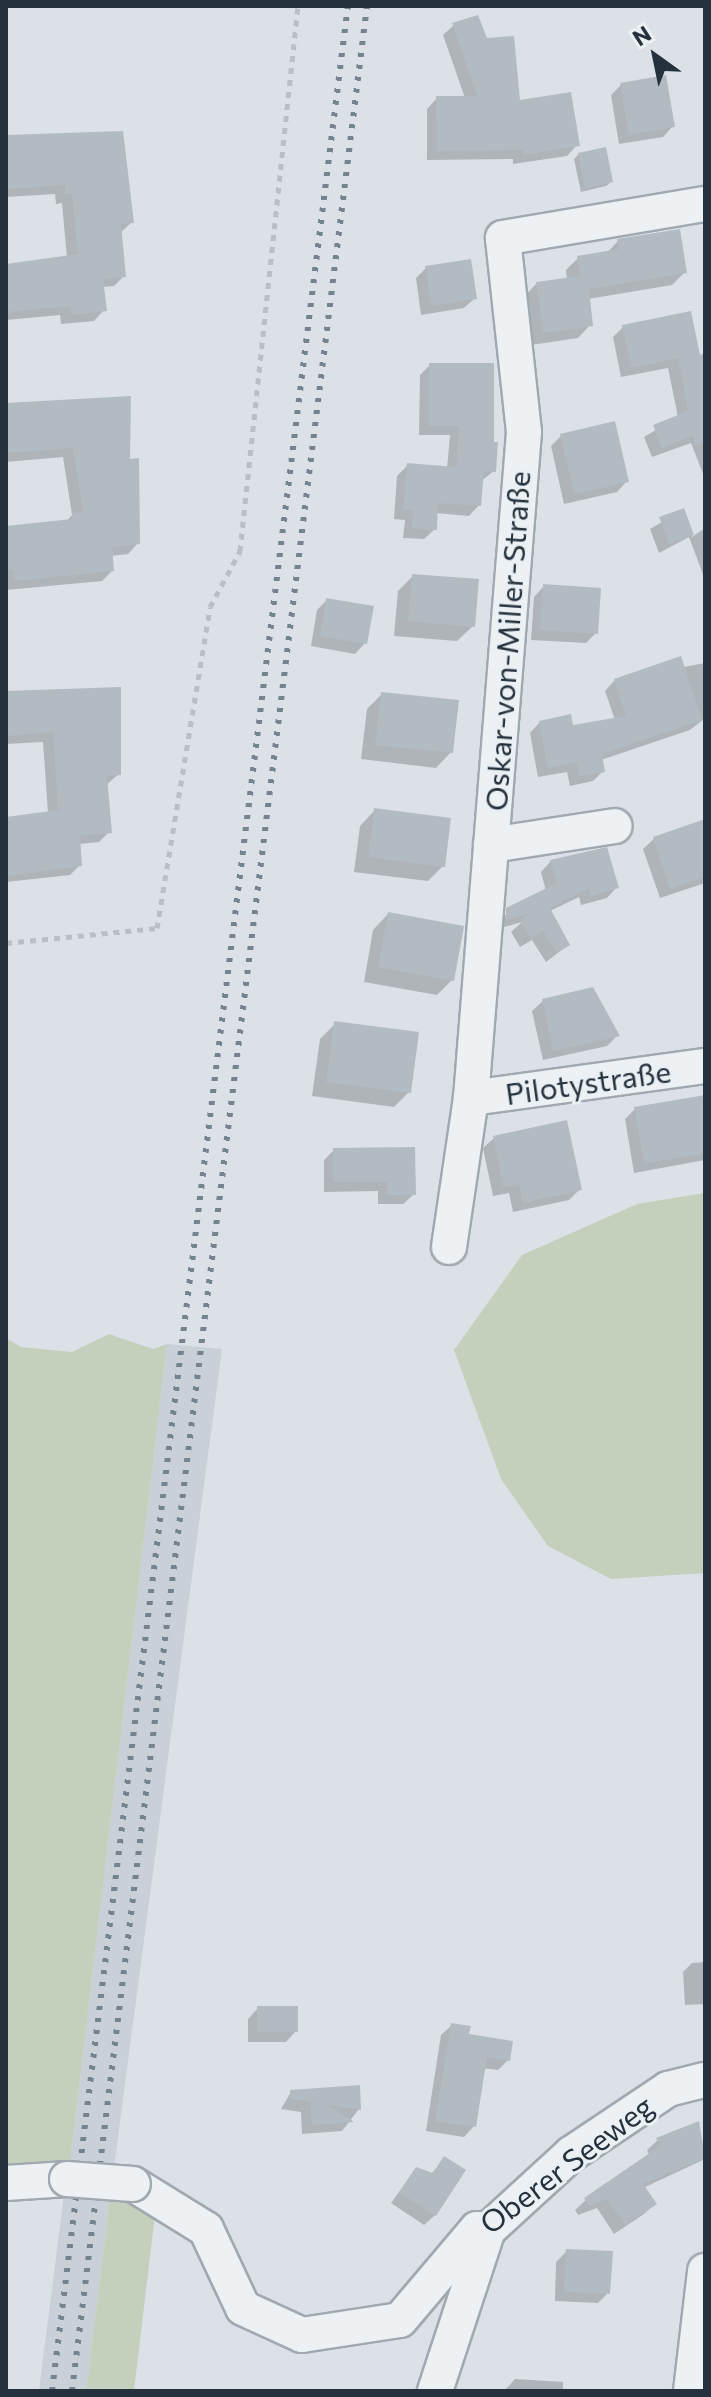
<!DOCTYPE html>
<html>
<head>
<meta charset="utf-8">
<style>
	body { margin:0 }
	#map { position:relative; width:711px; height:2397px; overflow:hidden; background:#dbe1e6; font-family:Commissioner,sans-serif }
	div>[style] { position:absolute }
	.built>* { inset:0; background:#c9d0d8 }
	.green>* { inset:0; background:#c4d0bc }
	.shadow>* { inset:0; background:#0003 }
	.building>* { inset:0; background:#b3bbc2 }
	.path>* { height:5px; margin-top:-2.5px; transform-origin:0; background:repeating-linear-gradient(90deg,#babfc4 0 6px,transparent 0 12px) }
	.roads { filter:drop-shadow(2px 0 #a1a9b0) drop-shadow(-2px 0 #a1a9b0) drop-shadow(0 2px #a1a9b0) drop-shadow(0 -2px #a1a9b0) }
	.minor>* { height:34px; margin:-17px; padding:0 17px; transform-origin:17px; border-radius:17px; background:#eef1f4 }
	.rail>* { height:6px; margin-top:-3px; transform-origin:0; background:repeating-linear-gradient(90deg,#75838f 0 4px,transparent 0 12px) }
	.bridges { filter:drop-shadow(2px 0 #a1a9b0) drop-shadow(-2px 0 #a1a9b0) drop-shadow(0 2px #a1a9b0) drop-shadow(0 -2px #a1a9b0) }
	.minor-bridge>* { height:34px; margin:-17px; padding:0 17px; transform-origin:17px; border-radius:17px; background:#eef1f4 }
	span { translate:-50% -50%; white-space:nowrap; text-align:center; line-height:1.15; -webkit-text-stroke:6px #eaf0f4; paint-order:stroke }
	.street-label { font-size:30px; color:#25313c }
	.frame { position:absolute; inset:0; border:8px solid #25313c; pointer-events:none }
	.north { position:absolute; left:615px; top:16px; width:80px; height:80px; -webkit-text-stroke:6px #eaf0f4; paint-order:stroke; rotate:327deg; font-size:22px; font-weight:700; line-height:32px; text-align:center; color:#25313c }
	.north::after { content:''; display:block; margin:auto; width:28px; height:36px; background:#25313c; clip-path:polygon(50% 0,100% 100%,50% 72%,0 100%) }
</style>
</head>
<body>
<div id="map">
	<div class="built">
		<i style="clip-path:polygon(167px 1344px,222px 1349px,113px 2175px,69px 2172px)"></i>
		<i style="clip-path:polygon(65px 2186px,111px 2189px,86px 2391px,39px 2391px)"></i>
	</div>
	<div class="green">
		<i style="clip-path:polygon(705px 1193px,705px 1573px,611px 1579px,548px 1546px,501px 1479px,454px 1350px,522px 1255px,637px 1204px)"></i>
		<i style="clip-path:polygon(109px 1334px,153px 1349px,167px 1344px,69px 2172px,6px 2176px,6px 1338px,21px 1347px,72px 1352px)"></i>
		<i style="clip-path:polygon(111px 2189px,156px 2206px,134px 2391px,86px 2391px)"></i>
	</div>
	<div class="shadow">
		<i style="clip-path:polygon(454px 25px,485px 40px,518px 103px,577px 145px,567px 156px,513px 164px,513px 159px,427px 160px,427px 109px,437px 98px,465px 98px,443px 35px)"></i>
		<i style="clip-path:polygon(621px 85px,673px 126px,663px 137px,619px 144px,611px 95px)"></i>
		<i style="clip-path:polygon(6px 138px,132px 222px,120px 233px,124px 276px,114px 286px,102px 287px,104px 310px,94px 321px,61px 324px,60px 315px,6px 320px,6px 266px,67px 258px,62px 203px,56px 204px,55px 194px,6px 197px)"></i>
		<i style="clip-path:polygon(579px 154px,611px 182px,606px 186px,581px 192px,574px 159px)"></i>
		<i style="clip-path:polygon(618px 241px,685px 272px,672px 285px,588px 299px,590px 325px,578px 338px,531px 345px,524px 297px,536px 284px,567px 280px,566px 270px,578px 258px,606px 254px)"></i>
		<i style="clip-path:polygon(426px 268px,475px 298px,464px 308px,421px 315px,416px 278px)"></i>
		<i style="clip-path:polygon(623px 327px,705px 356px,705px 479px,691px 443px,652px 457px,644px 437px,678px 417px,668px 368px,621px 377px,613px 337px)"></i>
		<i style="clip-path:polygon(430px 365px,494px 471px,481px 481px,479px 505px,469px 516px,436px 513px,435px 529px,424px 539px,403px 538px,405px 520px,394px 519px,397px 476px,408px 465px,447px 468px,450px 435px,419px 435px,420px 375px)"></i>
		<i style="clip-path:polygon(6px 405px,128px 461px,138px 543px,128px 554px,110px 556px,112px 571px,102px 581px,6px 590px,6px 529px,66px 522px,72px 515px,63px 457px,6px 462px)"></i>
		<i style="clip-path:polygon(561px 436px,627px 481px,617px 492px,564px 504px,551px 446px)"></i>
		<i style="clip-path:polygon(683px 510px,692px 537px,705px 528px,705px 580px,689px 537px,659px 553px,650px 529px)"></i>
		<i style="clip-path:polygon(413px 576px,473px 626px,457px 641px,394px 636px,398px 591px)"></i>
		<i style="clip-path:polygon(544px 586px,596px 633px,586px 643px,531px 640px,534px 597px)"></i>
		<i style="clip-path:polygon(327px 600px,365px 643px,355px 654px,311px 646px,317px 610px)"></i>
		<i style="clip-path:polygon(705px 663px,705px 718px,690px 730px,601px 760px,603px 771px,593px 781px,570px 786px,567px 772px,538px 777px,530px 733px,540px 722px,571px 728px,615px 720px,605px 691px,615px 680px)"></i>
		<i style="clip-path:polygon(6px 694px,119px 774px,106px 785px,109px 832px,99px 842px,79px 844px,80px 865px,70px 875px,6px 882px,6px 818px,48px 813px,43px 742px,6px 744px)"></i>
		<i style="clip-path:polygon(382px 694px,451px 752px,436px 768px,361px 759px,367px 709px)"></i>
		<i style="clip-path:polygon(375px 810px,443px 866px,428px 881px,354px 872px,360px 826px)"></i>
		<i style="clip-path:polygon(705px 821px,705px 883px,660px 898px,643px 849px,654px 839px)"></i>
		<i style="clip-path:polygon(551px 861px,617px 887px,607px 898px,581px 905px,579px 897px,550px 911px,568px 945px,546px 962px,532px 940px,520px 947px,511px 932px,522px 922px,497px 929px,497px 920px,546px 891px,541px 872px)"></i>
		<i style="clip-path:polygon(388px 914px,452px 980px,437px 995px,364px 982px,373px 930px)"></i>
		<i style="clip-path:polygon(543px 1001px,617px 1036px,607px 1046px,543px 1060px,532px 1011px)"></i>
		<i style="clip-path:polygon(335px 1024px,409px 1092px,394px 1107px,312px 1096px,320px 1039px)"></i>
		<i style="clip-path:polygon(705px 1097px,705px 1160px,634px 1173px,625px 1119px,635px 1109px)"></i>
		<i style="clip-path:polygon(494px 1138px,579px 1190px,569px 1200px,513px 1212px,509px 1193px,493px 1196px,483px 1148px)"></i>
		<i style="clip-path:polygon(334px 1150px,414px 1194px,403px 1204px,378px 1204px,378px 1191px,324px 1192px,324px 1160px)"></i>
		<i style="clip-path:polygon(705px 1962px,705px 2036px,705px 2004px,685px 2005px,683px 1972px,692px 1963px)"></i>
		<i style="clip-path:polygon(258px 2008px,296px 2031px,286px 2042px,248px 2042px,248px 2019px)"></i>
		<i style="clip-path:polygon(452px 2025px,508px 2060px,498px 2070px,483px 2068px,474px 2126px,464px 2137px,426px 2131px,441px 2035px)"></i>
		<i style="clip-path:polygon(291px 2092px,359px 2109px,342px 2131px,302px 2134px,301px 2112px,281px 2109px)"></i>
		<i style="clip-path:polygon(698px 2123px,705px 2159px,643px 2188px,654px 2204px,644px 2214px,614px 2234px,597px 2208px,578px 2215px,575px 2210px,586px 2200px,650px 2156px,647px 2150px,658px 2140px)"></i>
		<i style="clip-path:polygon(445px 2159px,435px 2215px,424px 2225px,391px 2203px,416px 2169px,431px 2174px)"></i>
		<i style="clip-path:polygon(567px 2251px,608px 2293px,598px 2303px,555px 2301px,556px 2262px)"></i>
		<i style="clip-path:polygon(515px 2379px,563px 2382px,563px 2391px,504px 2391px)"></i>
	</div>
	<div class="building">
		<i style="clip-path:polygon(478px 15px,487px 38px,514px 36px,520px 100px,571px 92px,580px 146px,523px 155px,523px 150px,437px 151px,436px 96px,477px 96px,452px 23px)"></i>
		<i style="clip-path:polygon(666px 75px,675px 127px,629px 135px,620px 83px)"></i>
		<i style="clip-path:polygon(123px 131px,134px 223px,121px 224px,126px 277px,103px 279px,107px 311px,71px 315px,70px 306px,6px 312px,6px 264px,78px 254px,72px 194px,65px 194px,65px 185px,6px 189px,6px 135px)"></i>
		<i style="clip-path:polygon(606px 147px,613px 182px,585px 188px,578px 153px)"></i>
		<i style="clip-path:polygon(680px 229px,687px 273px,589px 289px,593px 326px,543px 333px,536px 282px,580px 276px,577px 256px,619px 249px,617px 239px)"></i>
		<i style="clip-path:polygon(471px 259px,477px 299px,431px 306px,425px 266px)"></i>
		<i style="clip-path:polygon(691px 311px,700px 355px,705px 354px,705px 444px,695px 445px,693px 436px,662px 448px,653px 425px,688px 411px,678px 358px,631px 368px,622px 325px)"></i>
		<i style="clip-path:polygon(429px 363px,494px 363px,494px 442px,498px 442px,496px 472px,484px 471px,481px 506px,438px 503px,437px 530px,412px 528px,414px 510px,403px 510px,407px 463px,456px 467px,459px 426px,429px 426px)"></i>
		<i style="clip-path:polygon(131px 396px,130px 459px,139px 458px,140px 544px,112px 547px,114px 571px,15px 581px,13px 569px,6px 570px,6px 526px,72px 519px,72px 513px,83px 512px,73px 448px,6px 453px,6px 403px)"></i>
		<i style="clip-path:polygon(615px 421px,629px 482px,574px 494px,560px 434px)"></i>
		<i style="clip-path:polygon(684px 508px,694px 535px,669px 544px,659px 517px)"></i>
		<i style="clip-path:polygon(412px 574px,479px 579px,475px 627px,408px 621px)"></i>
		<i style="clip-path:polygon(543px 584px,601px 588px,598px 634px,540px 630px)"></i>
		<i style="clip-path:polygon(326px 598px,374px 606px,367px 644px,320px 636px)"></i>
		<i style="clip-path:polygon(681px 656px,702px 720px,602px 754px,605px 772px,579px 776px,577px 762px,548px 768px,539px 721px,571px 714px,573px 725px,626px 716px,614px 679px)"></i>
		<i style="clip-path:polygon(121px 687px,121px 775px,107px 776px,112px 833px,80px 835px,82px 866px,6px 876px,6px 817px,58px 810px,53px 732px,6px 736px,6px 691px)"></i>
		<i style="clip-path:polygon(381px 692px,459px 700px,453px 753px,375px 745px)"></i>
		<i style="clip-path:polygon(374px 808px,451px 818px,445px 867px,368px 857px)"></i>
		<i style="clip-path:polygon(705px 819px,705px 877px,670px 889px,653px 837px)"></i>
		<i style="clip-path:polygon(607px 847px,619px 888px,591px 896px,589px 888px,550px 908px,570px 945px,557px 953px,543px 931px,531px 939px,520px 921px,531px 913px,506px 920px,506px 908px,557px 883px,550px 860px)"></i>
		<i style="clip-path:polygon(388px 912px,464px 926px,454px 981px,378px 967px)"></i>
		<i style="clip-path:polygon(593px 987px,620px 1036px,553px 1051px,542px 999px)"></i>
		<i style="clip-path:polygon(334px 1021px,419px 1032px,411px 1093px,326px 1082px)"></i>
		<i style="clip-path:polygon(705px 1095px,705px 1153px,644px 1164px,634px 1107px)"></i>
		<i style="clip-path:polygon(567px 1120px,582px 1190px,523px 1203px,519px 1184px,503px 1187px,493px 1136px)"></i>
		<i style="clip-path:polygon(415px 1147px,416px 1195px,387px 1195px,387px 1182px,333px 1182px,333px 1148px)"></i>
		<i style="clip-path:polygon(257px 2006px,298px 2006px,298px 2032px,257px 2032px)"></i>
		<i style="clip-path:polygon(451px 2023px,471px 2026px,469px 2034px,513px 2041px,510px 2061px,487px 2057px,476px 2127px,435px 2121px)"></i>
		<i style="clip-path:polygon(360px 2085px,361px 2110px,328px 2105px,354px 2122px,312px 2125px,310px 2102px,290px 2099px,290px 2090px)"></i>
		<i style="clip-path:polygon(699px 2121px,705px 2158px,643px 2184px,657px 2204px,625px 2225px,607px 2199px,589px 2206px,584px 2198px,660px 2146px,656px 2138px)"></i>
		<i style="clip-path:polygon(444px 2156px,466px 2170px,436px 2216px,399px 2192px,416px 2167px,433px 2173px)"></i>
		<i style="clip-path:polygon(566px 2249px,613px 2251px,610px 2294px,564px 2292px)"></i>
	</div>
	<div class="path">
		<i style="left:6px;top:943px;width:152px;rotate:-5.7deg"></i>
		<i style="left:157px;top:928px;width:325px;rotate:-80.6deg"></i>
		<i style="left:210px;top:607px;width:64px;rotate:-61.8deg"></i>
		<i style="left:240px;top:551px;width:548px;rotate:-83.93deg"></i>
	</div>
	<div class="roads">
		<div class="minor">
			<i style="left:491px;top:845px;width:125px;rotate:-8.7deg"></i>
			<i style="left:471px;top:1098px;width:236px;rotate:-7.8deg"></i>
			<i style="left:449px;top:1247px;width:151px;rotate:-81.6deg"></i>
			<i style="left:471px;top:1098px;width:668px;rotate:-85.45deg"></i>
			<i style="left:524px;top:432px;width:195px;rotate:-96.2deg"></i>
			<i style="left:503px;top:238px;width:205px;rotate:-9.6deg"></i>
			<i style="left:6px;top:2183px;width:61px;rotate:-3.8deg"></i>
			<i style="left:133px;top:2184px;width:86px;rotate:31.7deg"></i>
			<i style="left:206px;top:2229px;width:87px;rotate:64.9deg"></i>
			<i style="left:243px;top:2308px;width:65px;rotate:24.6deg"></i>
			<i style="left:302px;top:2335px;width:99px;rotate:-8.7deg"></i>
			<i style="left:400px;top:2320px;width:119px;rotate:-49.8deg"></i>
			<i style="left:477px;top:2229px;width:11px;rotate:5deg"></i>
			<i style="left:488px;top:2230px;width:113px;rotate:-42.5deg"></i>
			<i style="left:571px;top:2154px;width:117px;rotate:-33.8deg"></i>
			<i style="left:668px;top:2089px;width:38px;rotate:-14deg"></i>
			<i style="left:435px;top:2391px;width:169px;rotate:-71.8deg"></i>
			<i style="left:691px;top:2391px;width:121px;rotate:-83.3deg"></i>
		</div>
	</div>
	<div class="rail">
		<i style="left:52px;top:2391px;width:2403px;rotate:-82.93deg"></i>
		<i style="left:72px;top:2391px;width:2403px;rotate:-82.95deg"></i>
	</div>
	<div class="bridges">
		<div class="minor-bridge">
			<i style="left:67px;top:2179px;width:66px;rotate:4.3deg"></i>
		</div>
	</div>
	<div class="street-label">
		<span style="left:507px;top:641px;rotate:-86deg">Oskar-von-Miller-Straße</span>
		<span style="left:588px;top:1082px;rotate:-8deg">Pilotystraße</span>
		<span style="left:566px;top:2164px;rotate:-37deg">Oberer Seeweg</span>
	</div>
	<div class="frame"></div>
	<div class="north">N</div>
</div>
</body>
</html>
